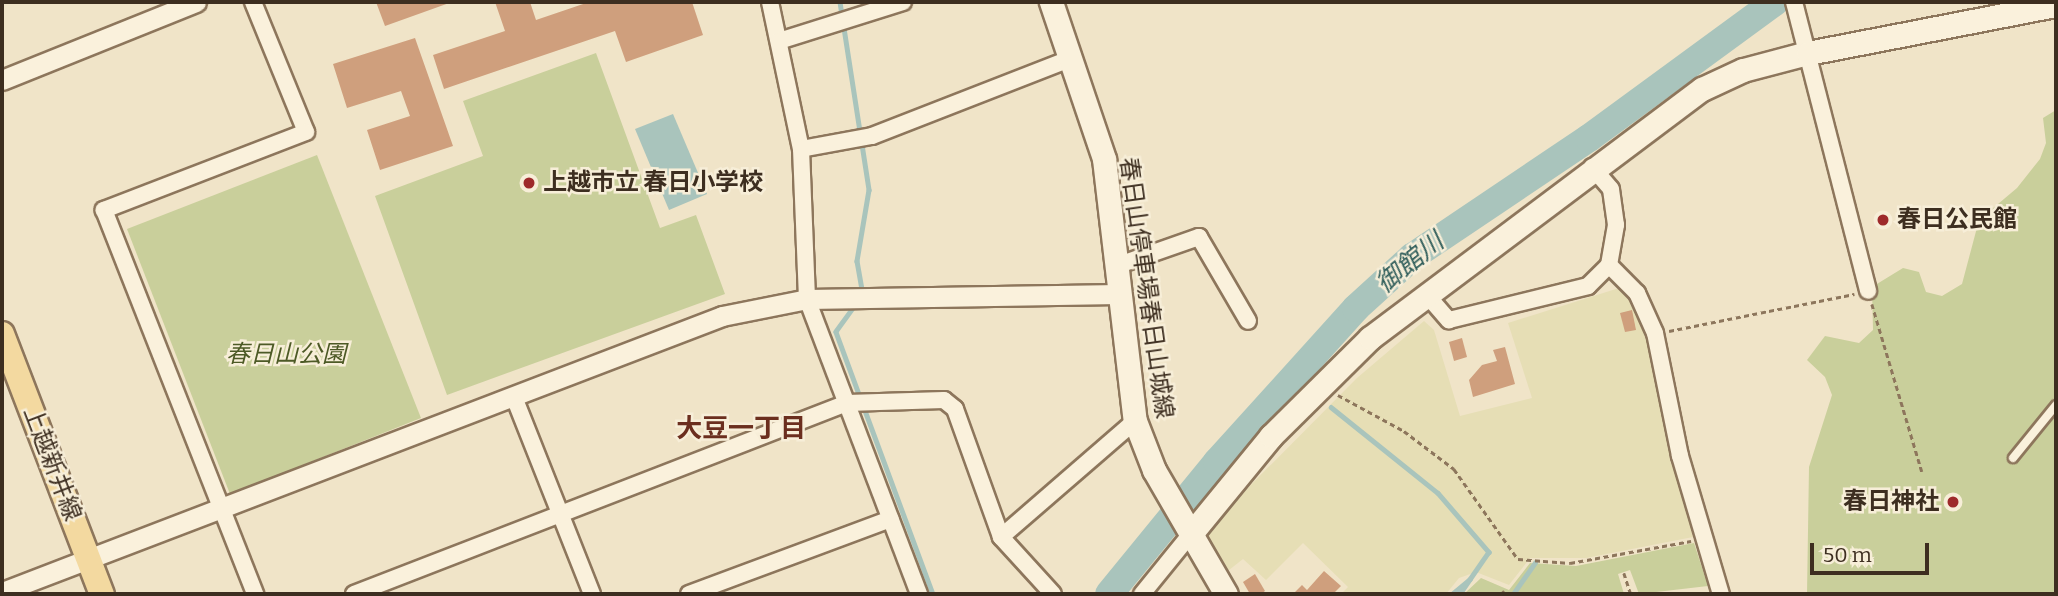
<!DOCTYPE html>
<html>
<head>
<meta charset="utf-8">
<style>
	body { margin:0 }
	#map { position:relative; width:2058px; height:596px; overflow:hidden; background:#f0e4c8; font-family:Bitter,"Noto Sans JP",serif }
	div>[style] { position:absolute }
	.farmland>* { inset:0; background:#e6deb5 }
	.green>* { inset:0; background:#c9cf9b }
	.water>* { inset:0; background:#a9c4bc }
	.stream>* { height:4.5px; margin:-2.25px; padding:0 2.25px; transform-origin:2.25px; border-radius:2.25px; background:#a9c4bc }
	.river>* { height:28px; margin:-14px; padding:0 14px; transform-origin:14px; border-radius:14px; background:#a9c4bc }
	.building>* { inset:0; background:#cf9f7d }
	.path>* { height:2.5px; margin-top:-1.25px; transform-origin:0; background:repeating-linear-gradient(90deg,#8d765c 0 5px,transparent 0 8.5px) }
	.roads { filter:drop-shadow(2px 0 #8d765c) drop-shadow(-2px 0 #8d765c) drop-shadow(0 2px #8d765c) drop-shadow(0 -2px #8d765c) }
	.service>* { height:8px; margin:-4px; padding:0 4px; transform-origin:4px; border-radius:4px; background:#faf1dc }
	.minor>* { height:16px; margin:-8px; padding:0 8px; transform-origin:8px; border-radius:8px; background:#faf1dc }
	.tertiary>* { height:19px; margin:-9.5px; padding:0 9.5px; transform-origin:9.5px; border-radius:9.5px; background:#faf1dc }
	.secondary>* { height:23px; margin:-11.5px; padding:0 11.5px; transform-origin:11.5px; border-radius:11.5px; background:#faf1dc }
	.primary>* { height:24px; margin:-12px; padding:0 12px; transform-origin:12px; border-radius:12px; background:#f3d9a0 }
	.dots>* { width:19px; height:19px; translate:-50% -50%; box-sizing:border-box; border:4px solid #f7eed8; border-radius:50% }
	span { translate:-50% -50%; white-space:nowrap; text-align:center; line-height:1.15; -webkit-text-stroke:5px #f7eed8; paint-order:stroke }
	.poi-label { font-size:24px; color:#3d2e20; font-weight:700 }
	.left { translate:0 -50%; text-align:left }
	.right { translate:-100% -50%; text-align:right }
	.street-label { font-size:24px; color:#3d2e20 }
	.park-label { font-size:24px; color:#4d5a26; font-style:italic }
	.water-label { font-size:26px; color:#2f5d5a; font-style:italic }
	.neighbourhood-label { font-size:26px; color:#6b2e1e; font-weight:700 }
	.frame { position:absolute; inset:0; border:4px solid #3d2e20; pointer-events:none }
	.scale { position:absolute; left:1810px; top:543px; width:119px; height:32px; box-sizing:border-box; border:4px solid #3d2e20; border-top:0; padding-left:9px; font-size:21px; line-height:24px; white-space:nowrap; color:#3d2e20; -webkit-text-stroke:5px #f7eed8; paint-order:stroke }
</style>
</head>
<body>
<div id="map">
	<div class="farmland">
		<i style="clip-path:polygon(1619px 288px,1640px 309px,1693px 537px,1586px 558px,1530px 558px,1509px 585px,1476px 572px,1459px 578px,1446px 594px,1341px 594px,1348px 587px,1303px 543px,1266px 580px,1243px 559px,1224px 574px,1208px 535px,1219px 517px,1357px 378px,1424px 321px,1434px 330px,1460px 416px,1532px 398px,1508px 323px)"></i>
	</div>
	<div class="green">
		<i style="clip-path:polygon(596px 53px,660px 228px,696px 215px,725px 294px,447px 395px,375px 196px,483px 156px,463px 101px)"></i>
		<i style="clip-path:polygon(2056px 110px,2056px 594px,1807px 594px,1809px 467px,1832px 395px,1825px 377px,1807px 360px,1825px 336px,1859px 343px,1873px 330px,1872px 287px,1903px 268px,1919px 272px,1926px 292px,1942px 296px,1962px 284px,1979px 220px,2017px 188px,2040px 159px,2046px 143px,2043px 118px)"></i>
		<i style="clip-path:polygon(317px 155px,421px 418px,230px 494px,127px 229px)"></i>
		<i style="clip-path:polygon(1694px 543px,1708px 586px,1639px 594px,1630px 570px,1618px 574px,1624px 594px,1464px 594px,1481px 578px,1509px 590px,1530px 563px,1576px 566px)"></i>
	</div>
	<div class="water">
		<i style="clip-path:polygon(673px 114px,707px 194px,669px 210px,635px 129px)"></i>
	</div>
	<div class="stream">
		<i style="left:840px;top:2px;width:190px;rotate:81.2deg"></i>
		<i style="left:869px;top:190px;width:72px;rotate:99.6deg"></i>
		<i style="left:857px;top:261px;width:34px;rotate:80deg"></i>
		<i style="left:856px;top:304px;width:34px;rotate:126deg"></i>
		<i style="left:836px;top:332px;width:279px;rotate:69.7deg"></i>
		<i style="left:1331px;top:407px;width:137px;rotate:38.8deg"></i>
		<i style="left:1438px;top:493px;width:78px;rotate:49.2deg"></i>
		<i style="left:1489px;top:552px;width:51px;rotate:124.6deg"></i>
		<i style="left:1452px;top:594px;width:23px;rotate:-40deg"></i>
		<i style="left:1513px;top:594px;width:38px;rotate:-55deg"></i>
	</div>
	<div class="river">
		<i style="left:1109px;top:594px;width:171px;rotate:-50.7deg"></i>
		<i style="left:1217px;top:462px;width:207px;rotate:-47.9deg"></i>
		<i style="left:1356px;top:308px;width:76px;rotate:-42.3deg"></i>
		<i style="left:1412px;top:257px;width:213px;rotate:-33.9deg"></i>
		<i style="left:1589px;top:138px;width:230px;rotate:-36.2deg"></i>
	</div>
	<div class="building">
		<i style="clip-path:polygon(376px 2px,452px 2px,385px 26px)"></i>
		<i style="clip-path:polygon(495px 2px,530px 2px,536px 20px,589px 2px,692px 2px,703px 35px,626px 62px,615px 31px,444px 89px,433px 55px,505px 31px)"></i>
		<i style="clip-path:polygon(415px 38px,453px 146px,380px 170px,367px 130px,410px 116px,401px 91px,347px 108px,333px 64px)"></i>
		<i style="clip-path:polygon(1632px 310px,1636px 330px,1625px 332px,1620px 313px)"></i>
		<i style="clip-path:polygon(1462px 338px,1467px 357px,1454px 361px,1449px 342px)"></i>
		<i style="clip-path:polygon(1505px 347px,1515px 384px,1473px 397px,1469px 380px,1482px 365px,1497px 361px,1493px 350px)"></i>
		<i style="clip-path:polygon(1324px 571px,1341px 586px,1333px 594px,1293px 594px,1302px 585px,1307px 590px)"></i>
		<i style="clip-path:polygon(1255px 574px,1265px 591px,1261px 594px,1250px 594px,1243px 582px)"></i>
	</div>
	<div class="path">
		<i style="left:1872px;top:304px;width:175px;rotate:73.4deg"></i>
		<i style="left:1669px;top:331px;width:189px;rotate:-11.3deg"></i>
		<i style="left:1338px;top:395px;width:75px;rotate:28.6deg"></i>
		<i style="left:1404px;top:431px;width:63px;rotate:37.2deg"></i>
		<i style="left:1454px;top:469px;width:110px;rotate:54.6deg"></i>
		<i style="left:1518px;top:559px;width:52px;rotate:4.4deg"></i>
		<i style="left:1570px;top:563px;width:123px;rotate:-10.3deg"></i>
		<i style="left:1624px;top:573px;width:22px;rotate:72deg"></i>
		<i style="left:1502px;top:593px;width:3px;rotate:-45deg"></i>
	</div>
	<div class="roads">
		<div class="service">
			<i style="left:2013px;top:458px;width:68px;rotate:-50.9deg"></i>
		</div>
		<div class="minor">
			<i style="left:253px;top:2px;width:140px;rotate:67.8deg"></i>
			<i style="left:306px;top:132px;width:217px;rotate:158.9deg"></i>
			<i style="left:104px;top:210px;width:413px;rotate:68.5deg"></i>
			<i style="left:770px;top:2px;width:150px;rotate:78.1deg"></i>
			<i style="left:801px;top:149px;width:150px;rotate:87.7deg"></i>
			<i style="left:807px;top:299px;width:316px;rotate:69.2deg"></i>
			<i style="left:1794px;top:2px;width:298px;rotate:75.6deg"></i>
			<i style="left:779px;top:41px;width:130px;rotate:-17.5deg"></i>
			<i style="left:801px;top:149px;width:72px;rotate:-10.4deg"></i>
			<i style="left:872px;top:136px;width:212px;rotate:-21.3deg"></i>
			<i style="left:1609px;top:265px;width:40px;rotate:45deg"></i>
			<i style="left:1637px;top:293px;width:44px;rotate:65.8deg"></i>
			<i style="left:1655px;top:333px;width:126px;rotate:78.5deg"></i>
			<i style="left:1680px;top:456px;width:144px;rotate:73.5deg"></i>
			<i style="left:1116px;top:266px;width:88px;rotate:-19.3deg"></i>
			<i style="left:1199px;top:237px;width:97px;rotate:59.7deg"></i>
			<i style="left:1426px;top:294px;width:35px;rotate:49deg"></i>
			<i style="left:1449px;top:320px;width:143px;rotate:-13.7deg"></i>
			<i style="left:1588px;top:286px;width:30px;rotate:-45deg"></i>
			<i style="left:1609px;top:265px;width:41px;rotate:-80.1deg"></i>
			<i style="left:1616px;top:225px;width:36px;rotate:-98deg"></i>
			<i style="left:1611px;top:189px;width:29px;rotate:-131deg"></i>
			<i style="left:514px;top:397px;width:212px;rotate:68.4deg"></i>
			<i style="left:1001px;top:537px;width:177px;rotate:-40.9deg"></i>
			<i style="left:354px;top:594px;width:529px;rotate:-21.18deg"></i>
			<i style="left:847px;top:403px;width:97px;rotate:-1.8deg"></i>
			<i style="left:944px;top:400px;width:14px;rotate:39deg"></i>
			<i style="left:955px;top:409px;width:136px;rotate:70.2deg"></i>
			<i style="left:1001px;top:537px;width:77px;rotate:47.6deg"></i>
			<i style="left:689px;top:594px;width:215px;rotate:-20.4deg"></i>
			<i style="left:1142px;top:594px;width:76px;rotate:-50.9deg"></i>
		</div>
		<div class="tertiary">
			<i style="left:2px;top:80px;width:209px;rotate:-21.9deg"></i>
			<i style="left:2px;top:592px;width:771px;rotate:-20.97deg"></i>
			<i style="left:722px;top:316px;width:87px;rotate:-11.3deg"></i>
			<i style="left:807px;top:299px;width:312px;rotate:-0.9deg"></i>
		</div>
		<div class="secondary">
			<i style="left:1051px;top:2px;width:166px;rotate:71.3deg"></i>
			<i style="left:1104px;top:159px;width:264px;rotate:83.3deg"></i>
			<i style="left:1135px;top:421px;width:53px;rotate:68.8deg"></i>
			<i style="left:1154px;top:470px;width:143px;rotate:59.9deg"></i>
			<i style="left:1190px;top:535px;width:128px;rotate:-50.7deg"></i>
			<i style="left:1271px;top:436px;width:139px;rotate:-44.7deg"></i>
			<i style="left:1370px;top:338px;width:415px;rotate:-36.9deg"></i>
			<i style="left:1702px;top:89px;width:45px;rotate:-24.9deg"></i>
			<i style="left:1743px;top:70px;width:67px;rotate:-14.7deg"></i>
			<i style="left:1808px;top:53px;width:253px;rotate:-11deg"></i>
		</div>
		<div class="primary">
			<i style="left:2px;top:334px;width:279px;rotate:69deg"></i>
		</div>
	</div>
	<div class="dots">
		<i style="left:529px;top:183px;background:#9e2a2b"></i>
		<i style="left:1883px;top:220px;background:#9e2a2b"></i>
		<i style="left:1953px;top:502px;background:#9e2a2b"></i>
	</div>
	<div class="poi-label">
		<span class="left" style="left:543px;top:183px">上越市立 春日小学校</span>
		<span class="left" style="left:1897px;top:220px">春日公民館</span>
		<span class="right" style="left:1939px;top:502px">春日神社</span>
	</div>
	<div class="street-label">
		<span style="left:1146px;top:288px;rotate:82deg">春日山停車場春日山城線</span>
		<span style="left:52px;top:464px;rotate:69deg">上越新井線</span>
	</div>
	<div class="park-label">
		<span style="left:286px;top:355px">春日山公園</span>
	</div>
	<div class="water-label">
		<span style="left:1410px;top:263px;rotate:-39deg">御館川</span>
	</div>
	<div class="neighbourhood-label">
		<span style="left:741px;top:429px">大豆一丁目</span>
	</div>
	<div class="frame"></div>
	<div class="scale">50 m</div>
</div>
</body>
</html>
